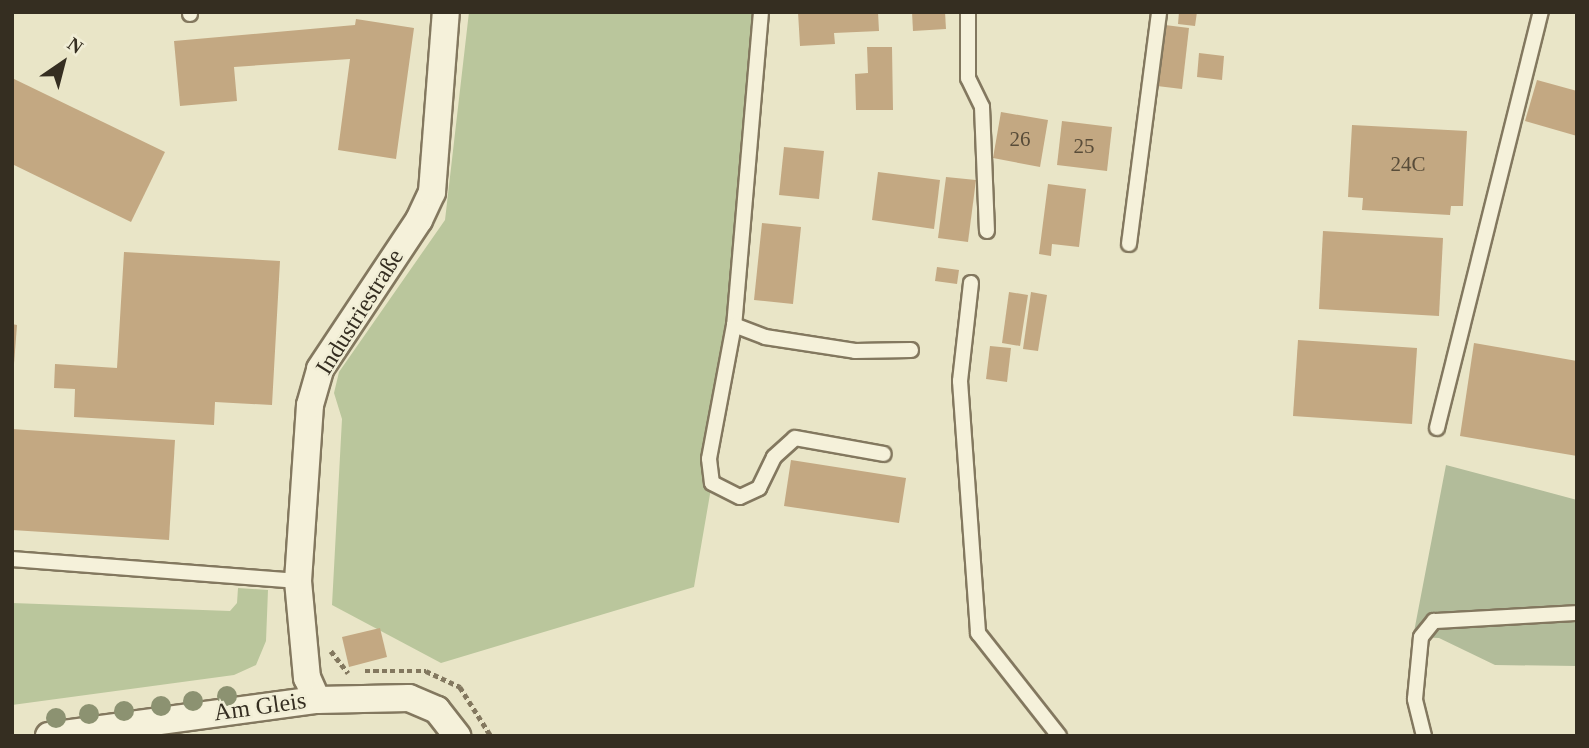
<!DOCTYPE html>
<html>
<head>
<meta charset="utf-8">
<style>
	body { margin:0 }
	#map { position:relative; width:1589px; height:748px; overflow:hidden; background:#e9e5c7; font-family:Georgia,serif }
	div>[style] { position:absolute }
	.green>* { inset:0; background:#bac69c }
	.cemetery>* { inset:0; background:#b2bc9a }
	.building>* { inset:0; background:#c3a882 }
	.path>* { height:4.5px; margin-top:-2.25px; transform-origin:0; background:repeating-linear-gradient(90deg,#83785f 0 5px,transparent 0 8.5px) }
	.roads { filter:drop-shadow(2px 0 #83785f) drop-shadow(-2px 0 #83785f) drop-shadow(0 2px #83785f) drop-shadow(0 -2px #83785f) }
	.service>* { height:14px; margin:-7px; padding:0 7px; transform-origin:7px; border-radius:7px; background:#f5f1da }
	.minor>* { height:26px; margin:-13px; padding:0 13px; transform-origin:13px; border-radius:13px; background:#f5f1da }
	.trees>* { width:20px; height:20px; margin:-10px; border-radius:50%; background:#8c9271 }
	span { translate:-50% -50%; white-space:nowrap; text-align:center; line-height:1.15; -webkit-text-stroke:5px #f1eed6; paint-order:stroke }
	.number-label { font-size:21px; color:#584c39 }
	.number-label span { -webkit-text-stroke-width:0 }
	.street-label { font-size:24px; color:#352e21 }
	.frame { position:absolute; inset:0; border:14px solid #352e21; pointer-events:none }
	.north { position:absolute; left:28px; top:28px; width:70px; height:70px; -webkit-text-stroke:5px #f1eed6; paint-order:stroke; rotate:35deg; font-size:19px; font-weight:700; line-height:28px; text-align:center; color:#352e21 }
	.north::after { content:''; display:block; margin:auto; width:24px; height:32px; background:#352e21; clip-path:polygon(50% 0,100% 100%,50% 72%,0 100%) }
</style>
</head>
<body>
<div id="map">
	<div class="green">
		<i style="clip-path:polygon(469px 12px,756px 12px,727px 326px,700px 462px,714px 471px,694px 587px,441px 663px,332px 605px,342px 419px,334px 393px,339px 372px,445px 220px)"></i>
		<i style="clip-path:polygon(238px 588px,268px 590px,266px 641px,256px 665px,234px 675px,12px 705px,12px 603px,230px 611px,237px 603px)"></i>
	</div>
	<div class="cemetery">
		<i style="clip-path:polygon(1446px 465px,1577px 500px,1577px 666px,1495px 665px,1439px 638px,1413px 637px)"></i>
	</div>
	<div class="building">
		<i style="clip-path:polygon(798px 12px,878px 12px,879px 31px,834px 33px,835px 44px,800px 46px)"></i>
		<i style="clip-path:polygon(912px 12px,945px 12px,946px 29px,913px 31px)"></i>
		<i style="clip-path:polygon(1179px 12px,1197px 12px,1195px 26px,1178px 24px)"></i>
		<i style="clip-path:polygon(356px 19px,414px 28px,396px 159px,338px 150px,350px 59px,234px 67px,237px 101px,180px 106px,174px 41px,355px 25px)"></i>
		<i style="clip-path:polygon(1165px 25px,1189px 28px,1182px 89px,1157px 86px)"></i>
		<i style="clip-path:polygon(867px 47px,892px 47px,893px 110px,856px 110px,855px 74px,868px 73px)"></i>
		<i style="clip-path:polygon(1199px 53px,1224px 56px,1222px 80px,1197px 77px)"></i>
		<i style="clip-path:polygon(12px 78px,165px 152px,131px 222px,12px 164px)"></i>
		<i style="clip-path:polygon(1537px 80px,1577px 91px,1577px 136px,1525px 121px)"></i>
		<i style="clip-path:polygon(1001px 112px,1048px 120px,1040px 167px,993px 158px)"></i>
		<i style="clip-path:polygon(1062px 121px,1112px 127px,1107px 171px,1057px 165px)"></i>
		<i style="clip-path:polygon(1352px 125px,1467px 131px,1463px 206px,1451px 206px,1450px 215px,1362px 210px,1363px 198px,1348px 197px)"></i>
		<i style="clip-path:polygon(784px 147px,824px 151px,819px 199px,779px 195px)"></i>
		<i style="clip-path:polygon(878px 172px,940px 180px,934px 229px,872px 220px)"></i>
		<i style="clip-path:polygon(946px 177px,976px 180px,968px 242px,938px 238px)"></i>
		<i style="clip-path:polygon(1048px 184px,1086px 189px,1079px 247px,1052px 244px,1051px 256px,1039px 254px)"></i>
		<i style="clip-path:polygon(762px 223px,801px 227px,793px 304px,754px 300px)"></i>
		<i style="clip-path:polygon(1323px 231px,1443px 238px,1439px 316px,1319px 309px)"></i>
		<i style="clip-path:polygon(124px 252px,280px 261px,272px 405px,215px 402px,214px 425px,74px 417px,75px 389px,54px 388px,55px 364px,117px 368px)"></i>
		<i style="clip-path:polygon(937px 267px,959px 270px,957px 284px,935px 281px)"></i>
		<i style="clip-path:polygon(1009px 292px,1028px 295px,1020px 346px,1002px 343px)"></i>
		<i style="clip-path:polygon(1031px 292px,1047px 295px,1038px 351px,1023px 349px)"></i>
		<i style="clip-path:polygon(12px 324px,17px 325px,14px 364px,12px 364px)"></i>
		<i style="clip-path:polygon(1298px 340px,1417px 348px,1412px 424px,1293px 416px)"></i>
		<i style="clip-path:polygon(1474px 343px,1577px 361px,1577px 456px,1460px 436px)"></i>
		<i style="clip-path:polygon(990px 346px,1011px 348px,1007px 382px,986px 379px)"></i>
		<i style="clip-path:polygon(12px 429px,175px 440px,169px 540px,12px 530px)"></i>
		<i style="clip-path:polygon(791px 460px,906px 478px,899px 523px,784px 506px)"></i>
		<i style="clip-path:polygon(380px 628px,387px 657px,349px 667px,342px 637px)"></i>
	</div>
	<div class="path">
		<i style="left:331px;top:651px;width:28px;rotate:52deg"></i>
		<i style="left:365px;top:671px;width:61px"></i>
		<i style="left:426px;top:671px;width:38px;rotate:25deg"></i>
		<i style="left:460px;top:687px;width:58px;rotate:57.7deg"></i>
	</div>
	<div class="roads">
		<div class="service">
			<i style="left:190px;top:12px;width:2px;rotate:90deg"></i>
			<i style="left:761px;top:12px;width:314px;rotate:94.9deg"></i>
			<i style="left:734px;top:325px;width:136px;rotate:100.6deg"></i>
			<i style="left:709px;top:459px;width:24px;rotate:83deg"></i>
			<i style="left:712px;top:483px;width:31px;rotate:27deg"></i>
			<i style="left:740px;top:497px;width:21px;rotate:-25deg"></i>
			<i style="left:759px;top:488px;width:34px;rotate:-64deg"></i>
			<i style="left:774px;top:457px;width:28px;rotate:-42deg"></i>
			<i style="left:795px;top:438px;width:90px;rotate:10.2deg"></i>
			<i style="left:968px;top:12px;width:66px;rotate:90deg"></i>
			<i style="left:968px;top:78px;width:32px;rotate:64deg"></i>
			<i style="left:982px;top:107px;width:124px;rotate:87.7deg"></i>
			<i style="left:1129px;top:244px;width:234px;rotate:-82.6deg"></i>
			<i style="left:971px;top:283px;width:99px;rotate:96.4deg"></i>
			<i style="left:960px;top:381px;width:253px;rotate:85.9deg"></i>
			<i style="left:978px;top:633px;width:131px;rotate:51.8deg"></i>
			<i style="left:734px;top:325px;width:33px;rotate:21deg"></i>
			<i style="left:765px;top:337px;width:91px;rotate:8.8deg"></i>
			<i style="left:855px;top:351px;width:56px;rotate:-1deg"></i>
			<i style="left:1437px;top:428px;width:429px;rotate:-76deg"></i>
			<i style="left:12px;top:559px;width:287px;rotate:4.4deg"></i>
			<i style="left:1424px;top:736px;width:38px;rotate:-104deg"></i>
			<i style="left:1415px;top:699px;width:62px;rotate:-84.5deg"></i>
			<i style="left:1421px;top:637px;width:21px;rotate:-51deg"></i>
			<i style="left:1434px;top:621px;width:143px;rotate:-3.2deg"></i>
		</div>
		<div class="minor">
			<i style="left:317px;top:700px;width:24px;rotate:-114deg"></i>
			<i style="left:307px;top:678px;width:97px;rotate:-95.3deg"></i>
			<i style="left:298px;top:581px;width:176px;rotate:-86.1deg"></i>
			<i style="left:310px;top:405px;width:37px;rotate:-74deg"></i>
			<i style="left:320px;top:369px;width:179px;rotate:-56.4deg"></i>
			<i style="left:419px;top:220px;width:31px;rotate:-65deg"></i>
			<i style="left:432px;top:192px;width:181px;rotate:-85.6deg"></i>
			<i style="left:49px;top:736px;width:270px;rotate:-7.7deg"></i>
			<i style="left:317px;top:700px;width:92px;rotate:-1.2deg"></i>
			<i style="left:409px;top:698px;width:30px;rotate:23deg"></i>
			<i style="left:437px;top:710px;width:33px;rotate:52deg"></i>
		</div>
	</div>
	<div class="trees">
		<i style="left:227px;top:696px"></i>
		<i style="left:193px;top:701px"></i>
		<i style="left:161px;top:706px"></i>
		<i style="left:124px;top:711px"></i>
		<i style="left:89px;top:714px"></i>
		<i style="left:56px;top:718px"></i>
	</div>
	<div class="number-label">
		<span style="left:1020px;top:139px">26</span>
		<span style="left:1084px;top:146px">25</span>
		<span style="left:1408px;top:164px">24C</span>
	</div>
	<div class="street-label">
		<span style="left:360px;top:312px;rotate:-58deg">Industriestraße</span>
		<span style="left:260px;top:707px;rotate:-8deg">Am Gleis</span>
	</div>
	<div class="frame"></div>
	<div class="north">N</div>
</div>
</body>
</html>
